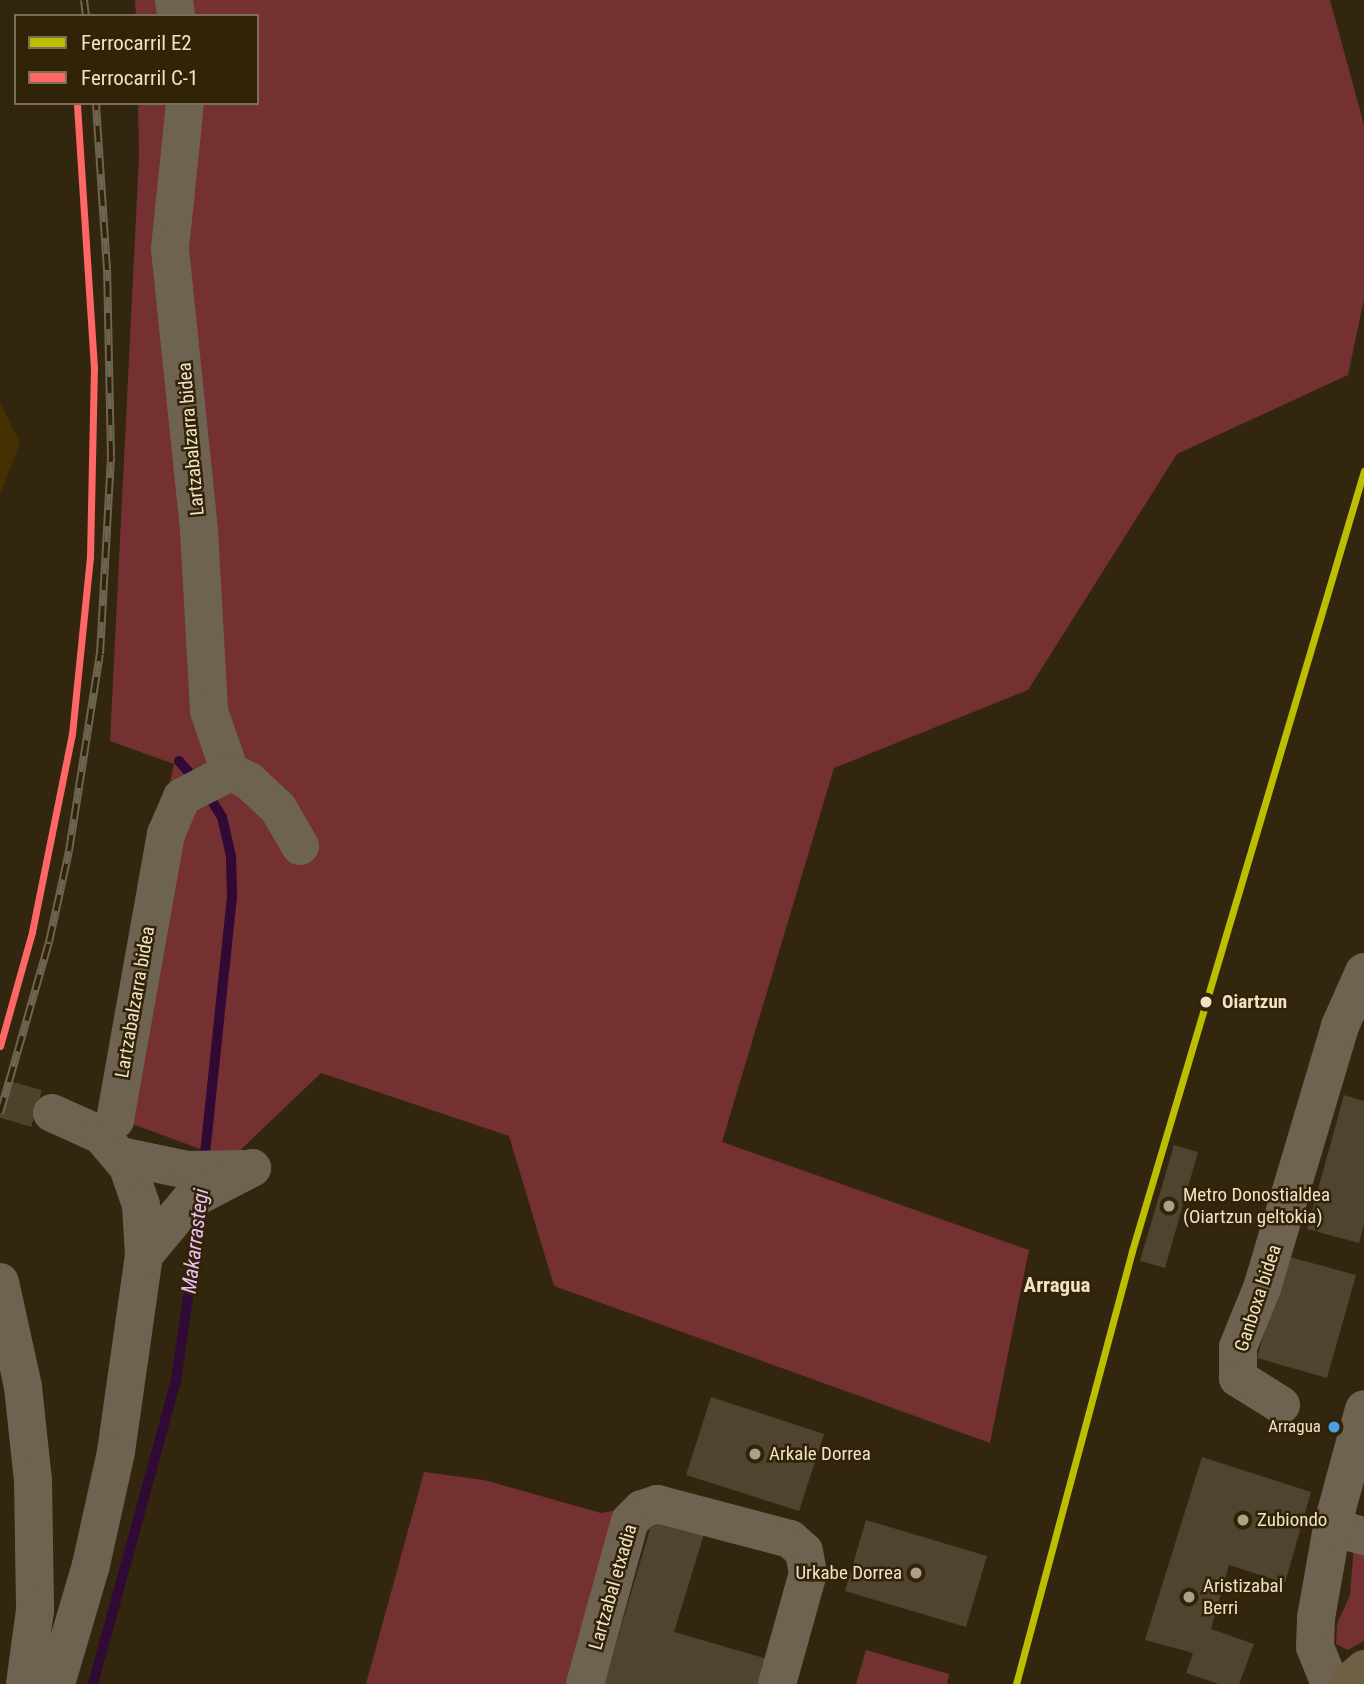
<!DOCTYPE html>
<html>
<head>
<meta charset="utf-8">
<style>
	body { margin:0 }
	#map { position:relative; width:1364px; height:1684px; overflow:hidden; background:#32260f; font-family:"Roboto Condensed",sans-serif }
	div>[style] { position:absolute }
	.built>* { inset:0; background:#463002 }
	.green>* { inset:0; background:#753031 }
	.stream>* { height:10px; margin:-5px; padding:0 5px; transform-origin:5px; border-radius:5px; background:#300a35 }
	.building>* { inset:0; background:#4e442f }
	.minor-tunnel>* { height:38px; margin-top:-19px; transform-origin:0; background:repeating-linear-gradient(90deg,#4f422b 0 38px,transparent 0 57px) }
	.minor>* { height:38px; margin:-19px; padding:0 19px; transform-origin:19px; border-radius:19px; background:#6e6350 }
	.major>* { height:38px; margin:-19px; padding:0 19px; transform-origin:19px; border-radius:19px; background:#6e6045 }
	.rail>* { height:8px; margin-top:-4px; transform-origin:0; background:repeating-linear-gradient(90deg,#312307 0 16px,#6e6452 0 32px); box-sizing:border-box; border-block:2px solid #6e6452 }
	.rail-1>* { height:7px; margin:-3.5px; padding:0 3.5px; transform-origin:3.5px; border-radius:3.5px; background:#bcbe00 }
	.rail-2>* { height:7px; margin:-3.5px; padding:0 3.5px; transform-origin:3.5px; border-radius:3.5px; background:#f66 }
	.dots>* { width:19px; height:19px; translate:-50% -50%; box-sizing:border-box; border:4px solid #312307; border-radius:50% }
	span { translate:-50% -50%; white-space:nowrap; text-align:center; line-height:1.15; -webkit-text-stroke:5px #312307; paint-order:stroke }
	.bus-label { font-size:17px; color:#f1e1c7 }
	.right { translate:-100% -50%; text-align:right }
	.street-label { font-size:19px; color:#f1e1c7 }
	.stop-label { font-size:19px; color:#f1e1c7; font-weight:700 }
	.left { translate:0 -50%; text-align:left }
	.poi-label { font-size:19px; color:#f1e1c7 }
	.water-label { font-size:21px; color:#ecbff7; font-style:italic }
	.neighbourhood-label { font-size:21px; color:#f1e1c7; font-weight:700 }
	.legend { position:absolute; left:14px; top:14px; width:245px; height:91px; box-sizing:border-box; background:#312307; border:2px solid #7e6f54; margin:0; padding:9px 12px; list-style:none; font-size:21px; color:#f1e1c7 }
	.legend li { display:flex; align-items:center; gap:14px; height:35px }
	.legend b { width:35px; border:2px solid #7e6f54 }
</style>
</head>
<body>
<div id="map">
	<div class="built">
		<i style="clip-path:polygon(0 402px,20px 443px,0 495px)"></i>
	</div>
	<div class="green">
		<i style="clip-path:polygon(135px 0,1330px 0,1364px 125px,1364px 299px,1348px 375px,1177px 454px,1028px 690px,834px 768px,722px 1142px,1029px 1250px,990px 1443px,554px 1286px,509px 1136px,321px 1073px,230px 1160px,100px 1112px,174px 764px,110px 741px,139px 157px,138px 103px,257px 103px,257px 16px,136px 16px)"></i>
		<i style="clip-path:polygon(424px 1472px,484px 1480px,601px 1513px,624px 1509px,573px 1684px,366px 1684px)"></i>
		<i style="clip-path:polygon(1354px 1545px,1364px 1547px,1364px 1641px,1348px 1650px,1336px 1644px,1337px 1624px,1350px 1595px)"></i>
		<i style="clip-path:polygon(866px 1650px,949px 1674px,947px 1684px,856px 1684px)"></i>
	</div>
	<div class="stream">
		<i style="left:179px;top:761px;width:28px;rotate:49deg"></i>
		<i style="left:204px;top:1163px;width:267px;rotate:-84deg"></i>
		<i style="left:232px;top:897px;width:41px;rotate:-91.4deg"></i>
		<i style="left:231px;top:856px;width:40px;rotate:-103deg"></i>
		<i style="left:222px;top:817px;width:28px;rotate:-122deg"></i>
		<i style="left:93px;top:1684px;width:315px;rotate:-74.7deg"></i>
		<i style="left:176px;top:1380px;width:180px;rotate:-81.7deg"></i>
	</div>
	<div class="building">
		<i style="clip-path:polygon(1344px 1095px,1364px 1101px,1364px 1224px,1359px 1243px,1307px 1229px)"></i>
		<i style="clip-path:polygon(1174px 1145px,1198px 1152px,1165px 1268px,1140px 1261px)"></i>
		<i style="clip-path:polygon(1286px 1256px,1356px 1275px,1327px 1378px,1257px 1358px)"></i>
		<i style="clip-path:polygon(711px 1397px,824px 1434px,799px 1511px,686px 1475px)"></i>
		<i style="clip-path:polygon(1202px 1457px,1311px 1492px,1285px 1583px,1229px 1565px,1211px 1629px,1254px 1644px,1239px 1684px,1219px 1684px,1186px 1673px,1193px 1653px,1145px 1640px)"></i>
		<i style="clip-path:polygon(653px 1519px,704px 1534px,674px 1632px,774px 1661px,767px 1684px,604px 1684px)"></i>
		<i style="clip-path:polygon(866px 1520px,987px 1556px,966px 1627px,845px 1591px)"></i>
	</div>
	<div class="minor-tunnel">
		<i style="left:0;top:1098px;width:54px;rotate:16.1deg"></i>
	</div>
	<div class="minor">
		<i style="left:174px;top:0;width:16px;rotate:83deg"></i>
		<i style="left:185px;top:103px;width:147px;rotate:95.9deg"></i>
		<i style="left:170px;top:249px;width:283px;rotate:84.1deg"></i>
		<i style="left:199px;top:531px;width:180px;rotate:86.8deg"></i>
		<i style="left:209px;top:711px;width:65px;rotate:71deg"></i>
		<i style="left:230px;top:772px;width:21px;rotate:25deg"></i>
		<i style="left:249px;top:781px;width:40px;rotate:43deg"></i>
		<i style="left:278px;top:808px;width:44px;rotate:59.9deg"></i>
		<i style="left:52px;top:1113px;width:54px;rotate:24.2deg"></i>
		<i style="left:101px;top:1135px;width:42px;rotate:49.8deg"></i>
		<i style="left:128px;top:1167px;width:40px;rotate:71.1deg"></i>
		<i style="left:141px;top:1205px;width:50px;rotate:86.6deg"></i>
		<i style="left:144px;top:1255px;width:199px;rotate:98.1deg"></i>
		<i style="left:116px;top:1452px;width:116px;rotate:102.5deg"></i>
		<i style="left:91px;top:1565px;width:124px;rotate:106.4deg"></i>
		<i style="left:101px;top:1135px;width:21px;rotate:-47deg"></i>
		<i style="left:115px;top:1120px;width:291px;rotate:-79.9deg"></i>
		<i style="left:166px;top:834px;width:40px;rotate:-66.6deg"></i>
		<i style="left:182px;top:797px;width:54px;rotate:-27.5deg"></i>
		<i style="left:121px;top:1156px;width:67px;rotate:12deg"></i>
		<i style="left:187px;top:1170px;width:56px;rotate:-1deg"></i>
		<i style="left:144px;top:1255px;width:72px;rotate:-50.1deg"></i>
		<i style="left:190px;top:1200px;width:70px;rotate:-27.3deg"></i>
		<i style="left:0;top:1282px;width:107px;rotate:77.6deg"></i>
		<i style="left:23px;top:1387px;width:94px;rotate:83.9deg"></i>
		<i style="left:33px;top:1480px;width:130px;rotate:89.1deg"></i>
		<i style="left:35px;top:1610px;width:75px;rotate:97.7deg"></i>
		<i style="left:1281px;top:1405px;width:51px;rotate:-147.9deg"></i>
		<i style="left:1238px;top:1378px;width:31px;rotate:-90deg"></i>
		<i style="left:1238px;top:1347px;width:64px;rotate:-67.9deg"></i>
		<i style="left:1262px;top:1288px;width:273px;rotate:-73.4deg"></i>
		<i style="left:1340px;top:1026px;width:59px;rotate:-66deg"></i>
		<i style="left:1332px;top:1527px;width:33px;rotate:16deg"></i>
		<i style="left:585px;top:1684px;width:169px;rotate:-74.6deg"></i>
		<i style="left:630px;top:1521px;width:17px;rotate:-45deg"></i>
		<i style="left:642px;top:1509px;width:16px;rotate:-18deg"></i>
		<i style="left:657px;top:1504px;width:138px;rotate:14.7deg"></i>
		<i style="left:790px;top:1539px;width:18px;rotate:41deg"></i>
		<i style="left:804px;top:1551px;width:22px;rotate:80deg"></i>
		<i style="left:808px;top:1573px;width:115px;rotate:105.6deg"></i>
		<i style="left:1330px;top:1684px;width:40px;rotate:-112deg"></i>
		<i style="left:1315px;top:1647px;width:29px;rotate:-88deg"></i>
		<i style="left:1316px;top:1618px;width:92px;rotate:-80deg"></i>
		<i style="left:1332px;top:1527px;width:122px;rotate:-74.8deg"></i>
	</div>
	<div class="major">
		<i style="left:1347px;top:1684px;width:23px;rotate:-41deg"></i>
	</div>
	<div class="rail">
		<i style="left:84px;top:0;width:16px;rotate:83deg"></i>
		<i style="left:0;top:1113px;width:178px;rotate:-74deg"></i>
		<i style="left:49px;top:942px;width:93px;rotate:-77.6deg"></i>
		<i style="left:69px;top:851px;width:199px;rotate:-81.1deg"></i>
		<i style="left:100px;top:654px;width:197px;rotate:-86.8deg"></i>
		<i style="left:111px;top:457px;width:187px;rotate:-91.2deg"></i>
		<i style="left:107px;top:270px;width:167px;rotate:-93.8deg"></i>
	</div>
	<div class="rail-1">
		<i style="left:1016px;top:1684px;width:448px;rotate:-75deg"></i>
		<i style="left:1132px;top:1251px;width:814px;rotate:-73.44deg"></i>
	</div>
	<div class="rail-2">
		<i style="left:0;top:1046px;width:118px;rotate:-74.3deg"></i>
		<i style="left:32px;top:932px;width:202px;rotate:-78.6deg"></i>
		<i style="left:72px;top:734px;width:178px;rotate:-84.2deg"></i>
		<i style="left:90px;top:557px;width:189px;rotate:-88.8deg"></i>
		<i style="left:94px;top:368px;width:266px;rotate:-93.7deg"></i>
	</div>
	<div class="dots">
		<i style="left:1206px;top:1002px;background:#f1e1c7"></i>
		<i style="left:1169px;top:1206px;background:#aea087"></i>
		<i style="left:1334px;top:1427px;background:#4d9ee5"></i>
		<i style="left:755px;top:1454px;background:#aea087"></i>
		<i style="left:1243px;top:1520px;background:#aea087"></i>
		<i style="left:916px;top:1573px;background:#aea087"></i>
		<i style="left:1189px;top:1597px;background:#aea087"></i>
	</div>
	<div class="bus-label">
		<span class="right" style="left:1321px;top:1427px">Arragua</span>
	</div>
	<div class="street-label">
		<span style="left:191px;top:439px;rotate:-95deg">Lartzabalzarra bidea</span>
		<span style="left:135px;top:1002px;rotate:-80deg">Lartzabalzarra bidea</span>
		<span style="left:1258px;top:1298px;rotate:-72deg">Ganboxa bidea</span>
		<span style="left:613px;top:1587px;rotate:-74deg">Lartzabal etxadia</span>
	</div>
	<div class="stop-label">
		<span class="left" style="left:1222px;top:1002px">Oiartzun</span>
	</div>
	<div class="poi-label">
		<span class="left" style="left:1183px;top:1206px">Metro Donostialdea<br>(Oiartzun geltokia)</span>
		<span class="left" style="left:769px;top:1454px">Arkale Dorrea</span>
		<span class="left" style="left:1257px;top:1520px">Zubiondo</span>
		<span class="right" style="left:902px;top:1573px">Urkabe Dorrea</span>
		<span class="left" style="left:1203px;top:1597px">Aristizabal<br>Berri</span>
	</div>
	<div class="water-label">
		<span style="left:195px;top:1241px;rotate:-83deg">Makarrastegi</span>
	</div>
	<div class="neighbourhood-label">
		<span style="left:1057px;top:1285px">Arragua</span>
	</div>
	<ul class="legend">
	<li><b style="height:9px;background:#bcbe00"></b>Ferrocarril E2</li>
	<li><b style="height:9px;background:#f66"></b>Ferrocarril C-1</li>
	</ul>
</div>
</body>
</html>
